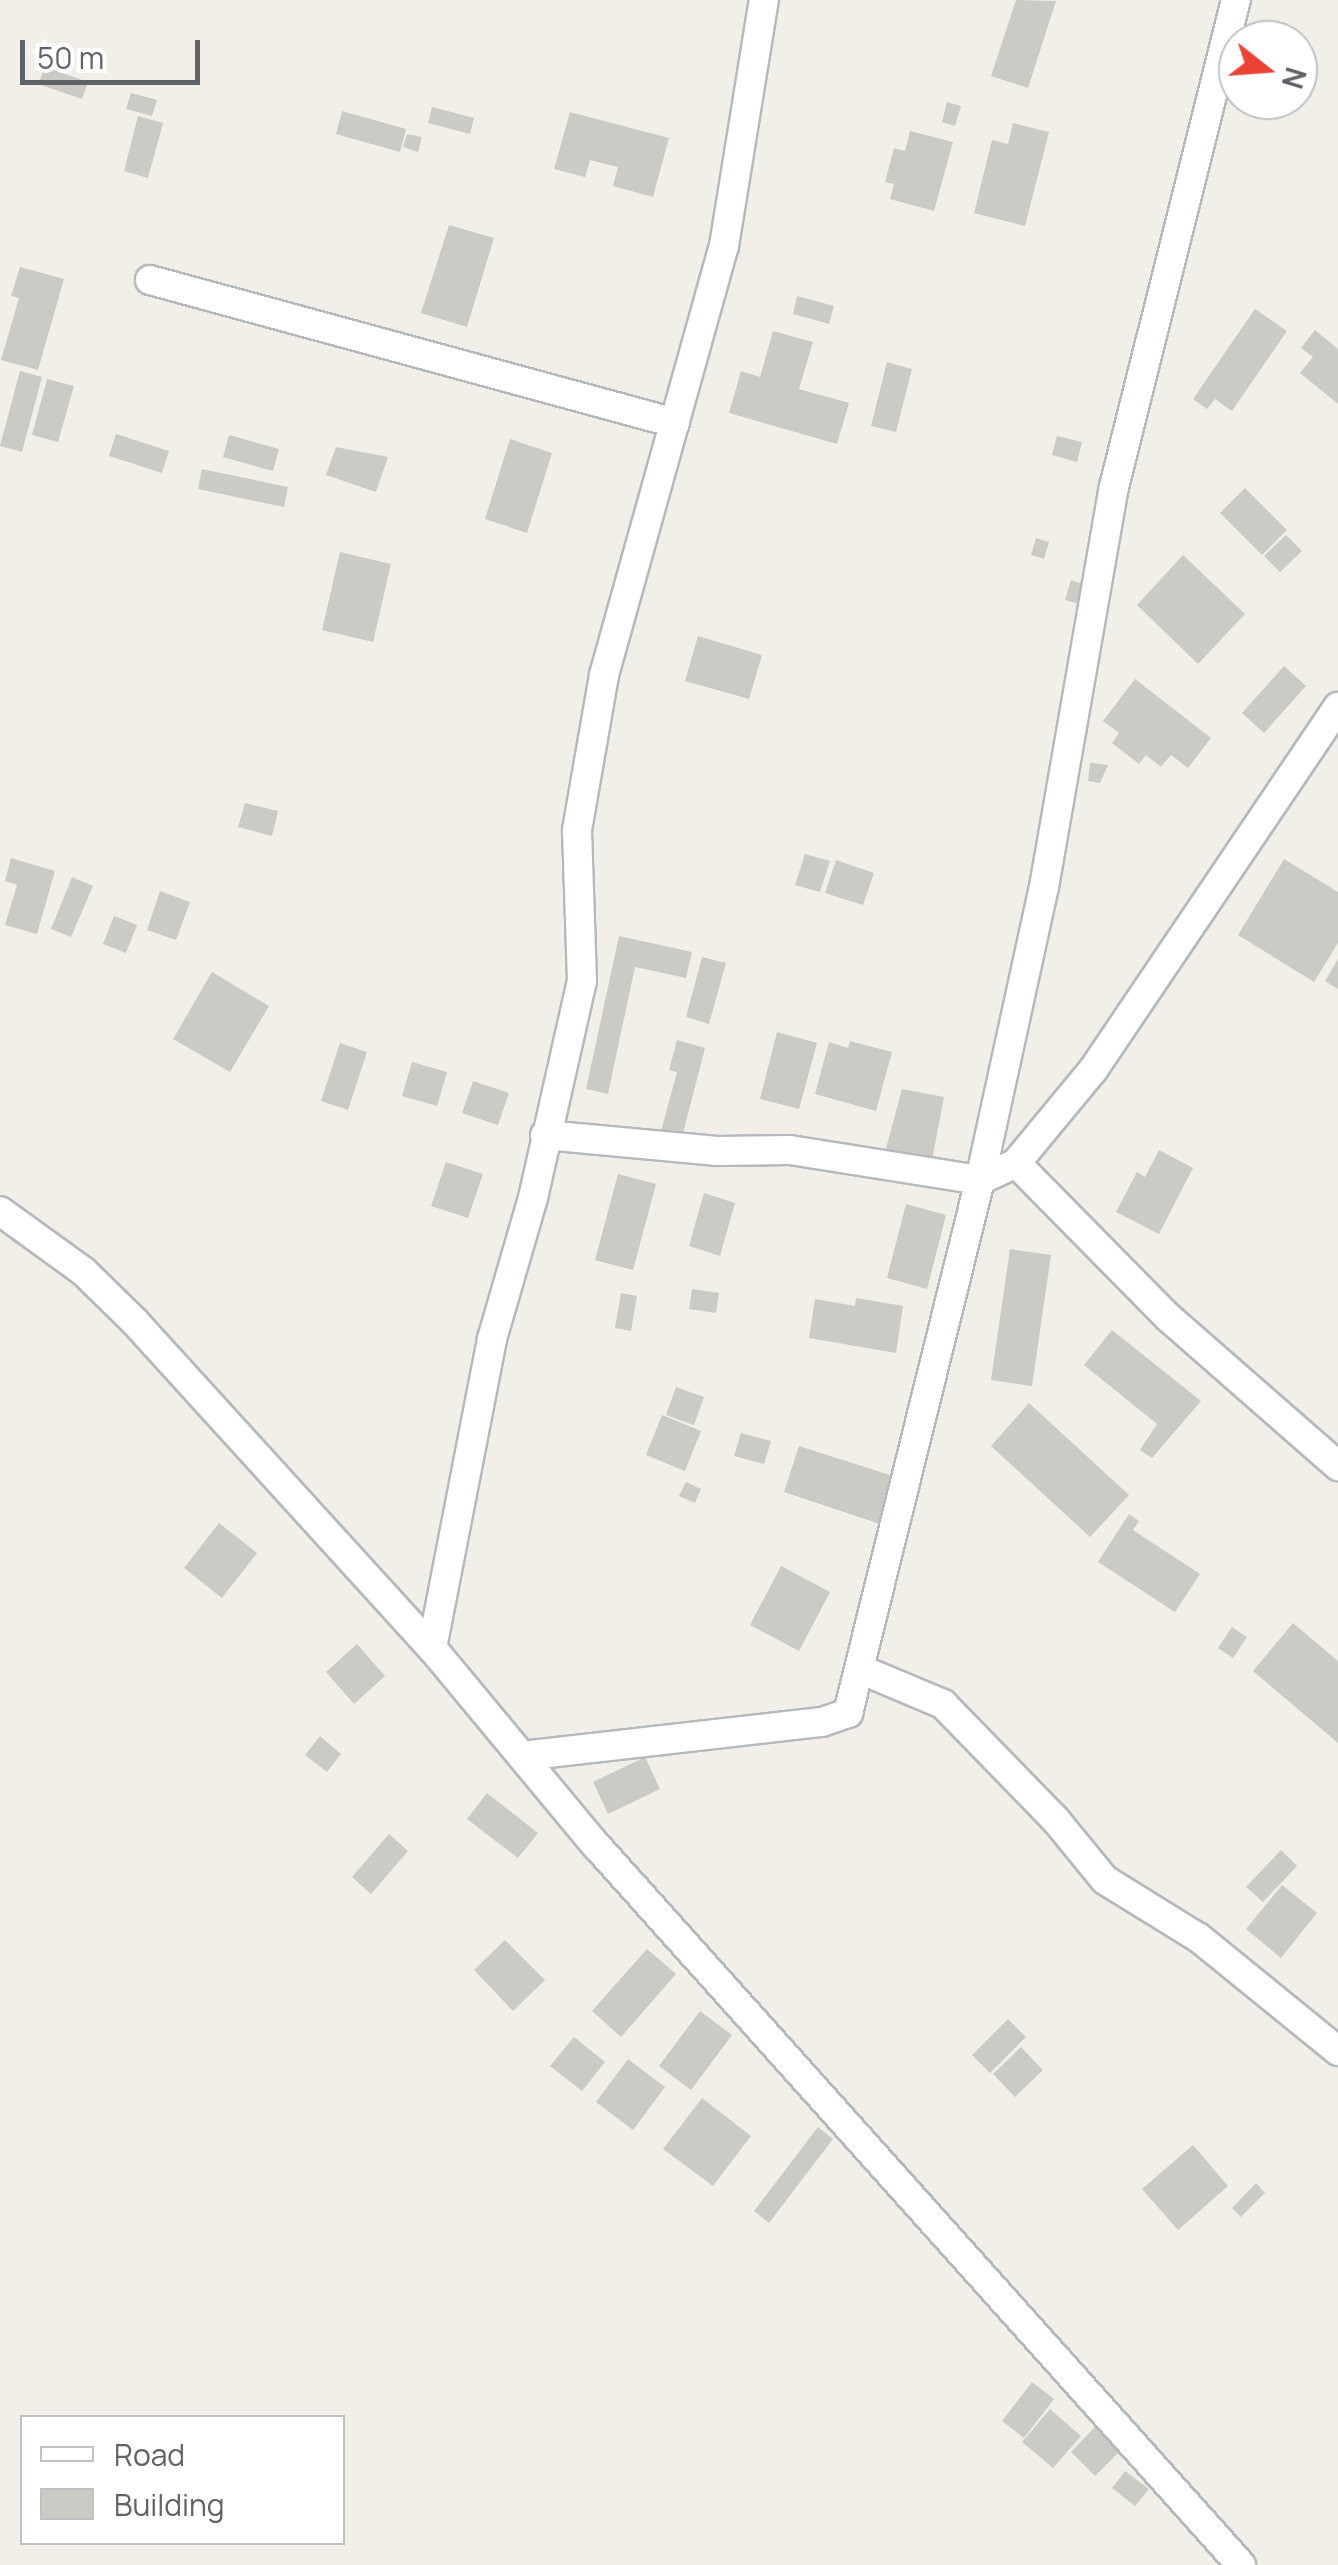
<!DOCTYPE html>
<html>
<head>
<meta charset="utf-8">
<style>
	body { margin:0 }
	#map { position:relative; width:1338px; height:2565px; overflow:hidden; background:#f1efe8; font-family:Manrope,sans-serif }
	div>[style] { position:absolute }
	.building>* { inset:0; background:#cccac5 }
	.roads { filter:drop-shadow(2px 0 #b5b8bc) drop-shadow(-2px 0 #b5b8bc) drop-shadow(0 2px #b5b8bc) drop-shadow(0 -2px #b5b8bc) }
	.minor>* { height:28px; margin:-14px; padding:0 14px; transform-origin:14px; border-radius:14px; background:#fff }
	span { translate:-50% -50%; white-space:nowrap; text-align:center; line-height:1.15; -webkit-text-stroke:10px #fff; paint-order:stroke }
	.legend { position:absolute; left:20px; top:2415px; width:325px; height:130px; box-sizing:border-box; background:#fff; border:2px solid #bfc1c3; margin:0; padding:12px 18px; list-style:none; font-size:30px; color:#5f6368 }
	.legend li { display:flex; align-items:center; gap:20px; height:50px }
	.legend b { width:50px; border:2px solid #bfc1c3 }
	.north { position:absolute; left:1218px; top:20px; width:100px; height:100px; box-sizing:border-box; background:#fff; border:2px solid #bfc1c3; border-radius:50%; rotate:107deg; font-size:28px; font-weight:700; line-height:40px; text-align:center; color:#5f6368 }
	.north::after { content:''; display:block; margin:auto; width:35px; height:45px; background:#ea4335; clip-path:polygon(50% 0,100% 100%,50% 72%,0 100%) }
	.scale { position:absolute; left:20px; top:40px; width:180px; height:45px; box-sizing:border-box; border:5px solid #5f6368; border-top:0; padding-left:12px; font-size:30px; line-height:35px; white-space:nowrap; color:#5f6368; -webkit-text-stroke:8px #fff; paint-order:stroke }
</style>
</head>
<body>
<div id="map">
	<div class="building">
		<i style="clip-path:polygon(1016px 0,1056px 1px,1028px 88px,991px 76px)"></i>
		<i style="clip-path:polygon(45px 67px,88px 82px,82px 99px,38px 84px)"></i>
		<i style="clip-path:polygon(131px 93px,157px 100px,152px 116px,126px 109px)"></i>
		<i style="clip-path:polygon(947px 102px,961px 106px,955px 126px,942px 122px)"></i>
		<i style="clip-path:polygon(432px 107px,474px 118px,470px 134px,428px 123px)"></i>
		<i style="clip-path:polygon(342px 111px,406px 129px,400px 152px,336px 134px)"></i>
		<i style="clip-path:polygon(570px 112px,669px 138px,653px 197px,613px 186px,618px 167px,590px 160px,585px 177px,554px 169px)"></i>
		<i style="clip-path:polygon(138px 116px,163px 123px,148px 178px,124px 171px)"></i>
		<i style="clip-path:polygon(1013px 123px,1049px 132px,1025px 226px,974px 213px,992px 140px,1008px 144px)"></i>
		<i style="clip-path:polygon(910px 131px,953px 142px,934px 211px,890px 199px,894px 184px,885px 182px,894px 148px,905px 151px)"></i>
		<i style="clip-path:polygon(407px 134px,422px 137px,418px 152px,403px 147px)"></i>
		<i style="clip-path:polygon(449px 225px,494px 238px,467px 327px,421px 313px)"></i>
		<i style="clip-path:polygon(20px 267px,64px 279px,38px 370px,1px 360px,19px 298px,11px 296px)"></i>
		<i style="clip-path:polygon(797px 296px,834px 306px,829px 324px,793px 314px)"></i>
		<i style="clip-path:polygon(1255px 309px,1287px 331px,1232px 411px,1215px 399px,1207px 409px,1193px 399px)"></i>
		<i style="clip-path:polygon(1315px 330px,1338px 349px,1338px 404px,1300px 373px,1313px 357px,1301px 348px)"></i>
		<i style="clip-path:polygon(773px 331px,813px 342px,799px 389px,849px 403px,837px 444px,729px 413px,741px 371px,760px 377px)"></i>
		<i style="clip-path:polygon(887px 362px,912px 369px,896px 432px,871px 426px)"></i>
		<i style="clip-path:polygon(20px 371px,42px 377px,22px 452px,0 446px)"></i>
		<i style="clip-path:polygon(47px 379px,74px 386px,58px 442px,32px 435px)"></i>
		<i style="clip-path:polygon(116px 434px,169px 451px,162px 473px,109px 456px)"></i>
		<i style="clip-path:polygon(229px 435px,279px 449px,273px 471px,223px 457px)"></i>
		<i style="clip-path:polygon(1057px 436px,1082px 442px,1077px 462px,1052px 455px)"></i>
		<i style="clip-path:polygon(510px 439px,552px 453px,527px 533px,485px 519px)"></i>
		<i style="clip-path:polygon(336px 447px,388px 457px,376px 492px,326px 475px)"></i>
		<i style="clip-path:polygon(202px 469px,288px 487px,284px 507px,198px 489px)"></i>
		<i style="clip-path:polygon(1245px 488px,1287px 530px,1262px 555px,1220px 513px)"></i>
		<i style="clip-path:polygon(1286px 535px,1302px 551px,1280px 572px,1264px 556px)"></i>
		<i style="clip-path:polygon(1036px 538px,1049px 542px,1044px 559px,1031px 555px)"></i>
		<i style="clip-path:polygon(340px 552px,391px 564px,373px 642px,322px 630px)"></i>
		<i style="clip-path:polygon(1183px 555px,1245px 614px,1198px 664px,1137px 605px)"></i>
		<i style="clip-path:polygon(1071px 580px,1086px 585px,1080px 604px,1065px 600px)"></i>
		<i style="clip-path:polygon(698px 636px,762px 655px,749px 699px,685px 681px)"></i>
		<i style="clip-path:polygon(1284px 666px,1306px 686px,1264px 733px,1242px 713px)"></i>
		<i style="clip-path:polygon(1135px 679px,1211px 738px,1188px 768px,1171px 755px,1161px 767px,1146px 755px,1139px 764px,1112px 743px,1119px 733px,1103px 721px)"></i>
		<i style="clip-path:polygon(1090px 763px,1108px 765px,1100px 783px,1088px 781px)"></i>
		<i style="clip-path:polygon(245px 803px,278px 811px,272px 836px,238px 827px)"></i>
		<i style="clip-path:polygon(805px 854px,830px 861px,820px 892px,795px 885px)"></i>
		<i style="clip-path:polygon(11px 858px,55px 871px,37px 934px,5px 925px,17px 885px,5px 881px)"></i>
		<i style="clip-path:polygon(1284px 859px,1338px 892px,1338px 943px,1314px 982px,1238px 935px)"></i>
		<i style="clip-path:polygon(836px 860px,874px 873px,863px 905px,825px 893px)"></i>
		<i style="clip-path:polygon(72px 877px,93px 886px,71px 937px,51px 929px)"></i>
		<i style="clip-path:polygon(160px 891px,190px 902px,176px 940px,147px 930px)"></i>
		<i style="clip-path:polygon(114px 916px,137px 925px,126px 953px,103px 944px)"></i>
		<i style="clip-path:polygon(619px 936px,692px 952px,686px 978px,635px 967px,608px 1094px,586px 1089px)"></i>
		<i style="clip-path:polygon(702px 957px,726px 963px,709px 1024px,686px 1017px)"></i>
		<i style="clip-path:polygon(1338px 959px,1338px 989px,1325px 981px)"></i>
		<i style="clip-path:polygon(212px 972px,269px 1006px,230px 1072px,173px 1039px)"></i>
		<i style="clip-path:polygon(777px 1032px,817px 1043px,799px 1109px,760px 1099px)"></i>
		<i style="clip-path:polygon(677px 1040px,705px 1048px,681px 1141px,660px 1135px,677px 1072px,669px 1070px)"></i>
		<i style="clip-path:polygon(850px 1041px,892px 1052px,876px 1111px,815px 1094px,829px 1042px,848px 1048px)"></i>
		<i style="clip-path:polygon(340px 1043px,367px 1052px,348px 1110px,321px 1101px)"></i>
		<i style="clip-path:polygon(412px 1062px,447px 1072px,437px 1106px,402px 1096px)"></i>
		<i style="clip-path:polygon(473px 1081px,509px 1093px,498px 1125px,462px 1113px)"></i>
		<i style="clip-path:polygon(902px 1089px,944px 1097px,932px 1160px,885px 1152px)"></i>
		<i style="clip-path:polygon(1159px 1150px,1193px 1168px,1159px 1234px,1116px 1212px,1137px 1172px,1145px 1177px)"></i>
		<i style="clip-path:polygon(446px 1162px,483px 1174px,468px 1218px,431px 1206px)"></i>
		<i style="clip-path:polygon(618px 1174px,656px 1184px,633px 1270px,595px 1260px)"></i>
		<i style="clip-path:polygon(704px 1193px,735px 1203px,720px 1256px,689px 1246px)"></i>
		<i style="clip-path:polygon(906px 1204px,946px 1215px,927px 1289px,887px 1278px)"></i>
		<i style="clip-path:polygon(1010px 1249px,1051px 1255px,1032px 1386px,991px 1380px)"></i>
		<i style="clip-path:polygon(692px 1289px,719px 1293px,716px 1313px,689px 1309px)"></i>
		<i style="clip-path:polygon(621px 1293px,637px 1296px,631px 1331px,615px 1328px)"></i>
		<i style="clip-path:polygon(856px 1298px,903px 1306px,896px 1353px,809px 1338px,815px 1299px,855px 1306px)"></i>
		<i style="clip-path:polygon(1112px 1330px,1201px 1401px,1152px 1458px,1140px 1450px,1157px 1424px,1084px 1365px)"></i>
		<i style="clip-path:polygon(676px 1387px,704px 1397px,694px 1425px,666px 1415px)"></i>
		<i style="clip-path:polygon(1029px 1403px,1129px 1495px,1090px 1537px,991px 1446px)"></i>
		<i style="clip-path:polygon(662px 1415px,701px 1431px,685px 1471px,646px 1455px)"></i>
		<i style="clip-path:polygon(741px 1433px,771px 1441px,764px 1464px,734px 1456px)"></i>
		<i style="clip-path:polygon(799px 1446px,896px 1477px,880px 1524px,784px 1492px)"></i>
		<i style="clip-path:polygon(686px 1482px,701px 1489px,695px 1503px,679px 1496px)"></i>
		<i style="clip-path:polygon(1129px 1514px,1139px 1521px,1133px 1530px,1200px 1574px,1175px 1612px,1098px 1562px)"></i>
		<i style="clip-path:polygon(219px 1523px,257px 1553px,222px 1598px,184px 1568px)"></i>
		<i style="clip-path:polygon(781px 1566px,830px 1592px,799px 1651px,750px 1625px)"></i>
		<i style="clip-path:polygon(1293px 1623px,1338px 1661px,1338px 1743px,1253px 1671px)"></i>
		<i style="clip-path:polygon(1232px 1627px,1247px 1637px,1233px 1658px,1218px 1648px)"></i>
		<i style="clip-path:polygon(357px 1644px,385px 1676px,354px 1704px,326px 1672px)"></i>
		<i style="clip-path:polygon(320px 1736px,341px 1754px,327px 1772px,305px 1755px)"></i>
		<i style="clip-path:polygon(645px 1757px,660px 1789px,608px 1814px,593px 1782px)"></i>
		<i style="clip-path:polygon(487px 1793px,538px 1833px,518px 1858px,467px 1819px)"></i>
		<i style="clip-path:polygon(389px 1834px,408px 1851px,371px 1894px,352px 1877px)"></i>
		<i style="clip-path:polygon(1281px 1850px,1297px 1866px,1263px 1902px,1246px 1887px)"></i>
		<i style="clip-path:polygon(1282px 1885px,1317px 1913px,1281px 1958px,1246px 1929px)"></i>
		<i style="clip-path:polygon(505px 1940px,545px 1980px,513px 2011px,474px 1970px)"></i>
		<i style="clip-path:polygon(647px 1949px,676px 1974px,621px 2037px,592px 2011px)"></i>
		<i style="clip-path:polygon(700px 2011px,732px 2035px,691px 2090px,659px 2066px)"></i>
		<i style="clip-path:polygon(1008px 2019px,1026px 2037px,990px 2073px,972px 2055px)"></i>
		<i style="clip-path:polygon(574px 2037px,605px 2062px,582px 2091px,550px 2066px)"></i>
		<i style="clip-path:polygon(1021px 2047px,1043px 2070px,1015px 2097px,993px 2074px)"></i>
		<i style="clip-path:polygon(628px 2059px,665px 2087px,633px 2130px,596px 2102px)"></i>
		<i style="clip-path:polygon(702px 2098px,751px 2136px,713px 2186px,663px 2149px)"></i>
		<i style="clip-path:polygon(818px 2127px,833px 2139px,769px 2223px,754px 2211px)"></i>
		<i style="clip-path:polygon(1193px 2145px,1228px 2186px,1178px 2230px,1142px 2189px)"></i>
		<i style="clip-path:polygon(1256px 2183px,1265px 2193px,1241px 2217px,1232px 2208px)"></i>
		<i style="clip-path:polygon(1032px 2382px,1054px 2399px,1024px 2438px,1002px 2421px)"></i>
		<i style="clip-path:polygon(1050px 2409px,1081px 2436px,1053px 2468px,1022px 2442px)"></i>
		<i style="clip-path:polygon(1095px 2427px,1120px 2451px,1095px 2476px,1071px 2452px)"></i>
		<i style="clip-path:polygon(1125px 2471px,1149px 2489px,1135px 2506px,1112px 2488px)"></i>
	</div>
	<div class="roads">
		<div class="minor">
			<i style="left:150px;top:280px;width:544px;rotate:15.24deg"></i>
			<i style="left:545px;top:1135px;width:173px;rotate:5.3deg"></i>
			<i style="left:717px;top:1151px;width:73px;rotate:-0.8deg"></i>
			<i style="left:790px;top:1150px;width:192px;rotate:9deg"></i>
			<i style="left:980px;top:1180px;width:300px;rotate:-77.7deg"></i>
			<i style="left:1044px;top:887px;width:406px;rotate:-80.1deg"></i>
			<i style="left:1114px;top:487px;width:502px;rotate:-75.94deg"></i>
			<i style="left:1016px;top:1163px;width:121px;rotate:-50.4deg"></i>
			<i style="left:1093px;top:1070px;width:438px;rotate:-56deg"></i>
			<i style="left:0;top:1211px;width:102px;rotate:35.9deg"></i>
			<i style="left:83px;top:1271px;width:73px;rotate:44.4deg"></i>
			<i style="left:135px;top:1322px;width:441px;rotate:47.7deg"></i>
			<i style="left:432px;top:1648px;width:255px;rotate:50.3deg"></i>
			<i style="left:595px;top:1844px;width:968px;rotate:48.14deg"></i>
			<i style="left:432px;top:1648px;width:315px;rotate:-79deg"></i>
			<i style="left:492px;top:1339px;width:147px;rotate:-73.8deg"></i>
			<i style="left:533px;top:1198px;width:222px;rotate:-77.3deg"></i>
			<i style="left:582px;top:981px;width:151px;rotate:-91.9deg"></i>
			<i style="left:577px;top:830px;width:157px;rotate:-80.1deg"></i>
			<i style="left:604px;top:675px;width:445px;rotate:-74.4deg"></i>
			<i style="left:724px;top:246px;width:249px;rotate:-80.8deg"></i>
			<i style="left:862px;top:1670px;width:88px;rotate:22.8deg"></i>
			<i style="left:943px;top:1704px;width:161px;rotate:45.8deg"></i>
			<i style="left:1055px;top:1819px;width:79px;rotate:50.7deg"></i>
			<i style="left:1105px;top:1880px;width:110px;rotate:31.7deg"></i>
			<i style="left:1199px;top:1938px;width:179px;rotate:39.1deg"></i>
			<i style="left:522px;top:1756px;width:302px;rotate:-6.5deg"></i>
			<i style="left:822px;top:1722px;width:28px;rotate:-19deg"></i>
			<i style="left:848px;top:1713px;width:549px;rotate:-76.09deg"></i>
			<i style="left:980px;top:1180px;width:40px;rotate:-25deg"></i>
			<i style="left:1016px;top:1163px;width:218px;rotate:45.4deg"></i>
			<i style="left:1169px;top:1318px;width:225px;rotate:41.2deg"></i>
		</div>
	</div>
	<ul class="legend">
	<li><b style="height:12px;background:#fff"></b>Road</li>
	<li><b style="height:28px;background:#cccac5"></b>Building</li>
	</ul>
	<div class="north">N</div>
	<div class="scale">50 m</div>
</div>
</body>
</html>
